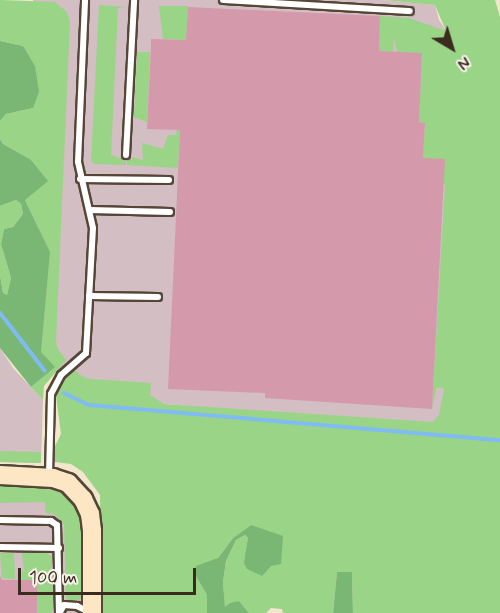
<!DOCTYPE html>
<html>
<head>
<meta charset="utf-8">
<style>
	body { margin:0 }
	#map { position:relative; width:500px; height:613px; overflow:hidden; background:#f2e6cd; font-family:Mynerve,sans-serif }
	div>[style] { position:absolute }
	.industrial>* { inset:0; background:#d2bec3 }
	.green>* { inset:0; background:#99d487 }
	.forest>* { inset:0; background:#7ab674 }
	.stream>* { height:4px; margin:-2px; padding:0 2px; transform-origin:2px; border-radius:2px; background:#81bbf3 }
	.building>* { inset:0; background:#d49aac }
	.roads { filter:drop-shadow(2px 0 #564638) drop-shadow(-2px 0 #564638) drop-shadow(0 2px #564638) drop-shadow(0 -2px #564638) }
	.lane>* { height:6px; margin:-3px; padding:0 3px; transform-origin:3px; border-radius:3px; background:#fff }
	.secondary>* { height:18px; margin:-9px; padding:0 9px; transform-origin:9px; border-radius:9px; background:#fce6c4 }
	span { translate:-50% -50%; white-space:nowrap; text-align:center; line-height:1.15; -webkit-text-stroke:4.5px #f7f3e8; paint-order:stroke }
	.north { position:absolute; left:422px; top:18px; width:60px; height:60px; -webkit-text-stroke:4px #f7f3e8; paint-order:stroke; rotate:142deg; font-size:16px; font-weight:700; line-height:24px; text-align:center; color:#3b2a1e }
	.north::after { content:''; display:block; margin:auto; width:21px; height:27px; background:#3b2a1e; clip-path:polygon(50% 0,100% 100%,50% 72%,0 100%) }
	.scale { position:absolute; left:18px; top:568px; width:178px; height:27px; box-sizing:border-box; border:3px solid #3b2a1e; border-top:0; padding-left:8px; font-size:18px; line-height:21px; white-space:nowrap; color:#3b2a1e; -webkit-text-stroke:4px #f7f3e8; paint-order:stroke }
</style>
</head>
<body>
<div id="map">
	<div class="industrial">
		<i style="clip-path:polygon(33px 0,384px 0,435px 5px,439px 20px,447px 32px,460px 431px,112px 399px,76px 392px,41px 352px)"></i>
		<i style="clip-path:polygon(0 348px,13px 368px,43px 400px,41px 463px,0 462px)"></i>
		<i style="clip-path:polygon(0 485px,57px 489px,79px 512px,81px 524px,82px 613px,0 613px)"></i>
	</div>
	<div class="green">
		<i style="clip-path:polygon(0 0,55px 2px,67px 12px,70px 22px,56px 341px,58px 349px,66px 360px,44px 386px,43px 400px,31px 387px,54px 367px,41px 352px,50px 252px,25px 200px,30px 159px,3px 144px,0 139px,0 121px,6px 114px,33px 108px,23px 46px,0 41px)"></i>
		<i style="clip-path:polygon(384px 0,495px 0,500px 17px,500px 613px,353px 613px,352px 572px,337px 573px,333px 613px,283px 613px,282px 609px,271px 608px,266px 613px,249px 613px,239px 601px,225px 609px,223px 582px,226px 561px,236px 540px,245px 535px,248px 538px,247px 569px,256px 572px,251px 525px,233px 538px,218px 558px,194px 573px,207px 595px,207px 613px,101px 613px,100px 495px,83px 472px,71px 464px,55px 462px,54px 448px,61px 434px,56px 396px,64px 378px,73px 369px,83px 377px,91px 379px,151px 383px,150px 395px,164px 404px,433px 422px,439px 415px,444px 389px,437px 387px,432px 409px,445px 185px,423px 158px,425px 123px,419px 122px,422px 54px,397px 52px,394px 38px,393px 52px,379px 51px,380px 16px,409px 18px,446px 31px,435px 5px)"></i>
		<i style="clip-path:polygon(99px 5px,126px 7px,118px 8px,111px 155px,126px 160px,126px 165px,94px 164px,91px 161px)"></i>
		<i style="clip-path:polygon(159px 6px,188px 6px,186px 40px,163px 39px)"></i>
		<i style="clip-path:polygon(137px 52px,150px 52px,147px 122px,134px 117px)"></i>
		<i style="clip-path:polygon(177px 130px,180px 130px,178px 168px,127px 165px,127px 160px,132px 160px,133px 157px,143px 160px,142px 143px,163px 149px,168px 135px,176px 135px)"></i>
		<i style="clip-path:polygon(16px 200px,21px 204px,23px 214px,13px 227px,4px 229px,1px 244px,11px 278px,7px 295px,3px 293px,0 275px,0 206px)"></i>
		<i style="clip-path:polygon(0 451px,41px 452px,41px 463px,0 462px)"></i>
		<i style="clip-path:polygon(0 485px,47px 486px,57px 489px,72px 502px,79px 512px,81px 524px,82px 597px,79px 600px,67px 601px,66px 597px,64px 524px,54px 514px,46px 513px,45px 502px,0 503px)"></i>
		<i style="clip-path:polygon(0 553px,14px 553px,15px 579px,2px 578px)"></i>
		<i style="clip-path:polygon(22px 553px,47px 553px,52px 557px,53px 609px,51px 613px,37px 613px,37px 580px,22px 580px,22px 571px,24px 571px)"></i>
	</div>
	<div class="forest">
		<i style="clip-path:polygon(0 41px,23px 46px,35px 66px,39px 92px,33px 108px,6px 114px,0 121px)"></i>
		<i style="clip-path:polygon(0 139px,3px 144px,30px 159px,48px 181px,25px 200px,50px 252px,41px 352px,55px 367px,31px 387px,0 348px,0 275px,3px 293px,7px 295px,11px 278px,1px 244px,4px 229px,13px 227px,23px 214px,21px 204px,16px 200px,0 206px)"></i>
		<i style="clip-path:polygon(251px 525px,283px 536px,281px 564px,271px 566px,262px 576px,247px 569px,244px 563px,248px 538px,245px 535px,236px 540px,226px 561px,223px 582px,225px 607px,230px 603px,239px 601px,249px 613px,207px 613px,207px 595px,194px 573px,196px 566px,218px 558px,233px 538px)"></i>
		<i style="clip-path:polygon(337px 572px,352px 572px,353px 613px,333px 613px)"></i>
	</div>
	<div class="stream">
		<i style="left:0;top:313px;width:73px;rotate:52.2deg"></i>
		<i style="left:64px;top:393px;width:28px;rotate:26deg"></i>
		<i style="left:89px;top:405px;width:412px;rotate:4.9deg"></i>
	</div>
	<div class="building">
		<i style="clip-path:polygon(188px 7px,380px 16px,379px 51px,422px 53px,419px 122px,425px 123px,423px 158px,445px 159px,432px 409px,265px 398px,265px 393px,168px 389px,180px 130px,147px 129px,151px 46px,151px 39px,186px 40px)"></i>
		<i style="clip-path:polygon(0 576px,2px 580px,37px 580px,37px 613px,0 613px)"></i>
	</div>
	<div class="roads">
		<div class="lane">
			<i style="left:223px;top:0;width:187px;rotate:3.4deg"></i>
			<i style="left:126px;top:155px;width:155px;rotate:-87deg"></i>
			<i style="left:80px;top:179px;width:89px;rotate:0.6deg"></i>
			<i style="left:90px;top:210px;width:80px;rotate:1.4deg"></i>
			<i style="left:89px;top:296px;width:69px;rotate:0.8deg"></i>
			<i style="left:49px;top:476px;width:82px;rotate:-88.6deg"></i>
			<i style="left:51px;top:394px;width:21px;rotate:-62deg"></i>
			<i style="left:61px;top:375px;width:33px;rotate:-41deg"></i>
			<i style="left:86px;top:353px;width:125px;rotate:-86.8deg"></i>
			<i style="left:93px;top:228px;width:68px;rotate:-102.8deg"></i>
			<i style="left:78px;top:162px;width:162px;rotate:-87.5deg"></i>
			<i style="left:0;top:520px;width:51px;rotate:1.1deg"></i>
			<i style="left:51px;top:521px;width:7px;rotate:34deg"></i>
			<i style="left:57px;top:525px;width:88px;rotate:88.7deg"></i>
			<i style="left:0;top:547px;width:59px;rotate:1deg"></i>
			<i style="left:60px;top:612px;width:8px;rotate:-60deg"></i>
			<i style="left:64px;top:605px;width:13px;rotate:4deg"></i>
			<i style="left:77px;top:606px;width:13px;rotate:27deg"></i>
		</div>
		<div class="secondary">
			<i style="left:0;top:475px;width:53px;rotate:3.2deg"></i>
			<i style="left:53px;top:478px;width:16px;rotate:18deg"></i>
			<i style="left:68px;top:483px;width:22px;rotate:47deg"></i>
			<i style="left:83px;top:499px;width:17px;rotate:65deg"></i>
			<i style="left:90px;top:514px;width:17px;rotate:83deg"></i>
			<i style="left:92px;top:531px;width:82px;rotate:90deg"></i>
		</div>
	</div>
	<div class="north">N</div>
	<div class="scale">100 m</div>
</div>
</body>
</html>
